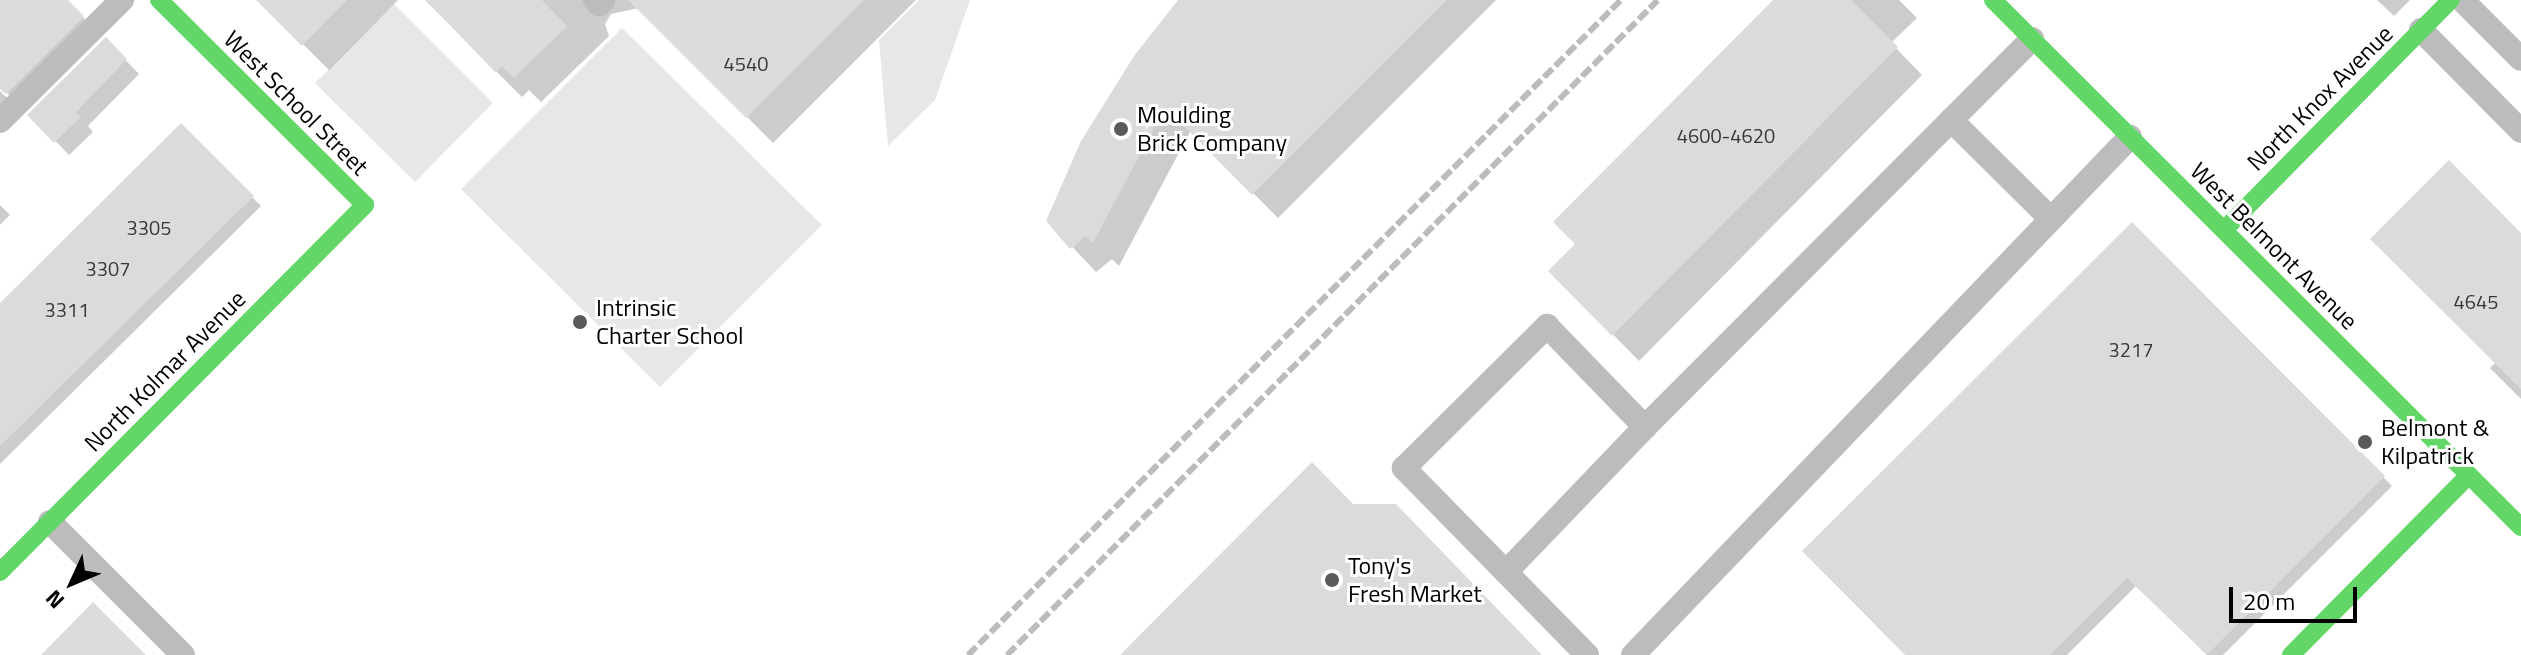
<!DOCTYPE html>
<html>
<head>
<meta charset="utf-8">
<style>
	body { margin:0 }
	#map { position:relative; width:2521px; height:655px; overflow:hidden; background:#fff; font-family:"Titillium Web",sans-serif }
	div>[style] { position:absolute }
	.green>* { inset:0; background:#e7e7e7 }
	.shadow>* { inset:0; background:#0003 }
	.building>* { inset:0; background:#dbdbdb }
	.lane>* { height:24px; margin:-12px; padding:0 12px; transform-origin:12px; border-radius:12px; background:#bcbcbc }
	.fast>* { height:18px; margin:-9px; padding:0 9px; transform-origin:9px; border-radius:9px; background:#63d668 }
	.rail>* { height:6px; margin-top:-3px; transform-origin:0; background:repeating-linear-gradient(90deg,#bcbcbc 0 12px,transparent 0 16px) }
	.dots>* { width:22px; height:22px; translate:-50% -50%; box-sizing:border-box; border:4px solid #fff; border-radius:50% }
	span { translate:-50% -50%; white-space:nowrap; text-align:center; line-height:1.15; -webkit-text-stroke:6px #fff; paint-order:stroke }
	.number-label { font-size:20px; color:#373737 }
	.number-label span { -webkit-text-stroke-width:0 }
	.street-label { font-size:24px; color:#000 }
	.poi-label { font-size:24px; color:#000 }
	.left { translate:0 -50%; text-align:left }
	.north { position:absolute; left:32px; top:543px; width:80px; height:80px; -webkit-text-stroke:6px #fff; paint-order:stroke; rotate:226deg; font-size:22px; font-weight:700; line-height:32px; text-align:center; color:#000 }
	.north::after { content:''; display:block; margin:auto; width:28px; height:36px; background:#000; clip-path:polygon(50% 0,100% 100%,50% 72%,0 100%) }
	.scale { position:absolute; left:2229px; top:587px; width:128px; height:36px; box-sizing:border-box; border:4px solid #000; border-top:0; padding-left:10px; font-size:24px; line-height:28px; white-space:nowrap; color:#000; -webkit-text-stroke:6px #fff; paint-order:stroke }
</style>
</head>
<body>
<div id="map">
	<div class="green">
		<i style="clip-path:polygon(919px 0,970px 0,935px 100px,888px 146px,879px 40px)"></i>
		<i style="clip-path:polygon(394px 4px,493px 103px,415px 182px,315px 83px)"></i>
		<i style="clip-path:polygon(622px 28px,822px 225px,660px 387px,461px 189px)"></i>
	</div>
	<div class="shadow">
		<i style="clip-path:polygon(0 0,65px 0,98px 32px,22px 108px,0 86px)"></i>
		<i style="clip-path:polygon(259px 0,398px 0,329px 70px)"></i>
		<i style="clip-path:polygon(425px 0,916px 0,773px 143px,639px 8px,611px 14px,605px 24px,609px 36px,541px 102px,529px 90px,522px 97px)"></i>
		<i style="clip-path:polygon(1180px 0,1496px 0,1278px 218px,1191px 130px,1119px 266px,1112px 259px,1096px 272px,1048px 221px)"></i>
		<i style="clip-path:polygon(1776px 0,1899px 0,1917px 18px,1891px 43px,1922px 75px,1639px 361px,1551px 271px,1578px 244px)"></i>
		<i style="clip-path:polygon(2377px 0,2410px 0,2394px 16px)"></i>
		<i style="clip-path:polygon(106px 40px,139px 74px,88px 126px,93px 132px,69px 155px,30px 115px)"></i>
		<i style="clip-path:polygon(0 91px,10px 101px,0 111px)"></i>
		<i style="clip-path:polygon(181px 126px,261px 206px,0 464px,0 318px)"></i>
		<i style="clip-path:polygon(0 205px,10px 215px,0 225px)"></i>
		<i style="clip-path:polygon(2132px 225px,2392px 486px,2223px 655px,2207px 655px,2137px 585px,2067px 655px,1908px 655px)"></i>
		<i style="clip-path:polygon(2521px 235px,2521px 399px,2490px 368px,2496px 362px)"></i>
	</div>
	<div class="building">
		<i style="clip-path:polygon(0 0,68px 0,84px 16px,6px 94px,0 89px)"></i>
		<i style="clip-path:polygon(256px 0,347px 0,302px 46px)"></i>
		<i style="clip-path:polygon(426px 0,542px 0,567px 26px,514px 78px,502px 66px,495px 72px)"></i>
		<i style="clip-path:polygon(628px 0,864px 0,746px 118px)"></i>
		<i style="clip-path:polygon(1178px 0,1447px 0,1252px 195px,1165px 107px,1093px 243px,1086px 236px,1070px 249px,1046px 221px,1081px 141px,1134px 56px)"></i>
		<i style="clip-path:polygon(1773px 0,1851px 0,1898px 47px,1612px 336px,1548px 271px,1575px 244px,1553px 222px)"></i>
		<i style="clip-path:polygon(106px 37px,127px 59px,76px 112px,81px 117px,54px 143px,27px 115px)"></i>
		<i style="clip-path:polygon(181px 123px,254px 196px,0 446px,0 303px)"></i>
		<i style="clip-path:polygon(2449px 160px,2521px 233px,2521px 389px,2370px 239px)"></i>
		<i style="clip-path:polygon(2132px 222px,2385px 476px,2207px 655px,2127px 578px,2050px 655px,1905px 655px,1802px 551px)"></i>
		<i style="clip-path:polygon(1312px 462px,1353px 504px,1396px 504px,1542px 655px,1120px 655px)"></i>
		<i style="clip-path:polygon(93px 602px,146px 655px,41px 655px)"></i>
	</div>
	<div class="lane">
		<i style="left:595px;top:0;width:6px;rotate:45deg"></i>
		<i style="left:599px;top:4px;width:6px;rotate:-45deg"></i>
		<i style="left:2462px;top:0;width:83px;rotate:45deg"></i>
		<i style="left:2421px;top:30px;width:142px;rotate:45.3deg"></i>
		<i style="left:1951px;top:120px;width:141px;rotate:44.7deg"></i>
		<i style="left:0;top:121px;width:172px;rotate:-44.8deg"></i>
		<i style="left:50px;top:522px;width:188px;rotate:45deg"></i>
		<i style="left:1506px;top:572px;width:201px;rotate:-46.2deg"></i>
		<i style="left:1587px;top:655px;width:262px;rotate:-134.4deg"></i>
		<i style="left:1404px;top:468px;width:202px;rotate:-44.8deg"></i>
		<i style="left:1547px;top:326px;width:141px;rotate:45.9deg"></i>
		<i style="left:1645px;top:427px;width:548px;rotate:-45.07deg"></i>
		<i style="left:1633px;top:655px;width:718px;rotate:-46.19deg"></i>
	</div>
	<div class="fast">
		<i style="left:1993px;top:0;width:746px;rotate:44.95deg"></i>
		<i style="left:2224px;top:230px;width:323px;rotate:-45.4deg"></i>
		<i style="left:0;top:572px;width:518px;rotate:-45.16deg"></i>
		<i style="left:365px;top:205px;width:291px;rotate:-135.1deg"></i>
		<i style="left:2291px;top:655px;width:253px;rotate:-45.3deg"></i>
	</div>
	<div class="rail">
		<i style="left:968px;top:655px;width:925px;rotate:-45.09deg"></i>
		<i style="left:1007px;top:655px;width:923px;rotate:-45.18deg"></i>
	</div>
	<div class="dots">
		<i style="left:1121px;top:129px;background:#595959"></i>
		<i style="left:580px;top:322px;background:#595959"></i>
		<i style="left:2365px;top:442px;background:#595959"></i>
		<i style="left:1332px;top:580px;background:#595959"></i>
	</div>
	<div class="number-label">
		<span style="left:746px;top:63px">4540</span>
		<span style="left:1726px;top:135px">4600-4620</span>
		<span style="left:149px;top:227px">3305</span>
		<span style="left:108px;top:268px">3307</span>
		<span style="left:2476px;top:301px">4645</span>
		<span style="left:67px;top:309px">3311</span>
		<span style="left:2131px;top:349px">3217</span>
	</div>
	<div class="street-label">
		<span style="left:2320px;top:98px;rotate:-45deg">North Knox Avenue</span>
		<span style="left:296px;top:103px;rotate:45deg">West School Street</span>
		<span style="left:2274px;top:246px;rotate:45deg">West Belmont Avenue</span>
		<span style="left:165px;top:371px;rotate:-45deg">North Kolmar Avenue</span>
	</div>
	<div class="poi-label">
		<span class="left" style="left:1137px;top:129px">Moulding<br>Brick Company</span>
		<span class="left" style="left:596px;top:322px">Intrinsic<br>Charter School</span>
		<span class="left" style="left:2381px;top:442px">Belmont &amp;<br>Kilpatrick</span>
		<span class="left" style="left:1348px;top:580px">Tony's<br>Fresh Market</span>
	</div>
	<div class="north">N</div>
	<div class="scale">20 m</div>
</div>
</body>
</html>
